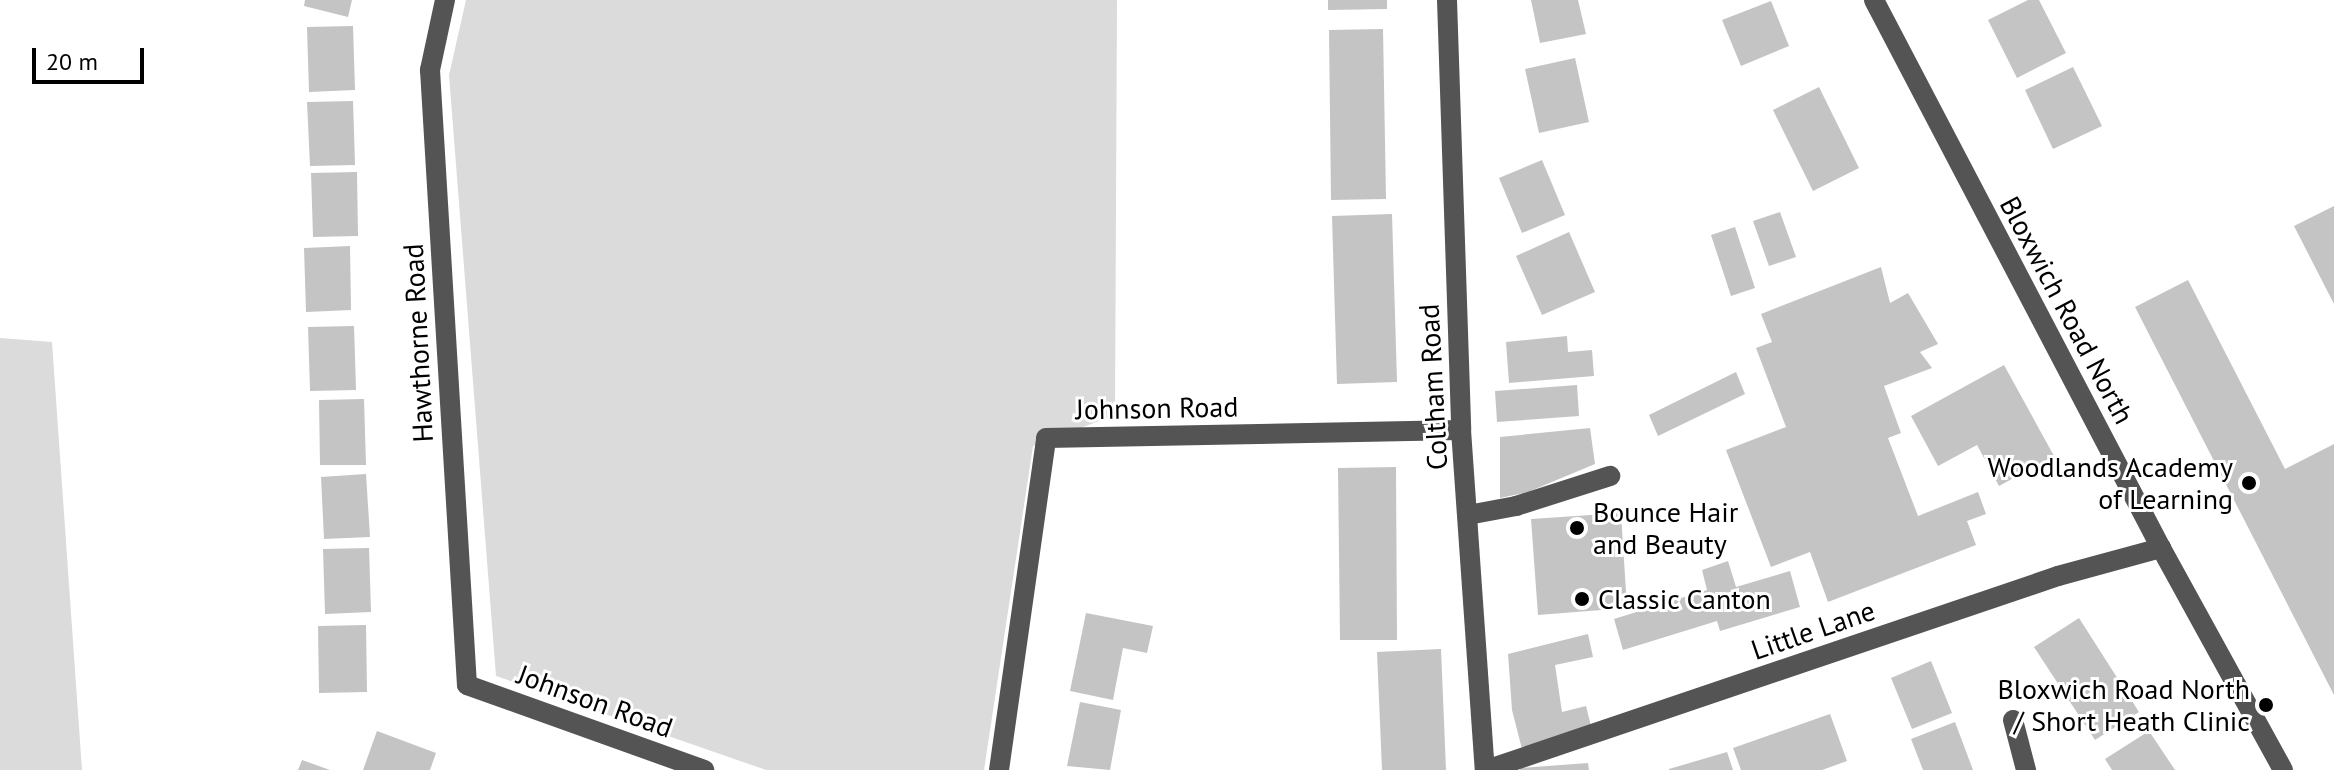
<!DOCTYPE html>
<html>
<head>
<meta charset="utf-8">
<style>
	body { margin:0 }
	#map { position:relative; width:2334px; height:770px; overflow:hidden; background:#fff; font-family:"PT Sans",sans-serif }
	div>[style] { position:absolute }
	.green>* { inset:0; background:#dbdbdb }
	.building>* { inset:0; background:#c4c4c4 }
	.minor>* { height:20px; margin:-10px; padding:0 10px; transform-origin:10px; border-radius:10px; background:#545454 }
	.dots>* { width:22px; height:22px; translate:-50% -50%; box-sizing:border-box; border:4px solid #fff; border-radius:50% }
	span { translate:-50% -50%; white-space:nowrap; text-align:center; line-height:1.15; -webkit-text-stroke:6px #fff; paint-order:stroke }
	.street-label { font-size:28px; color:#000 }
	.poi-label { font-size:28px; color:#000 }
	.right { translate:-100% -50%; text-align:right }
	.left { translate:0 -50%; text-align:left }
	.scale { position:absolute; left:32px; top:48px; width:112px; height:36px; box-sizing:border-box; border:4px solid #000; border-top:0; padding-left:10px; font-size:24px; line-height:28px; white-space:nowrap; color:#000; -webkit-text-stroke:6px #fff; paint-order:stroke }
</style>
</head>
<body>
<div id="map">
	<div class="green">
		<i style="clip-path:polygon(466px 0,1117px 0,1115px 415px,1033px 446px,984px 770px,766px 770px,496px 676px,449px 75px)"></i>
		<i style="clip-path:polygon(0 338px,52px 342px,82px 770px,0 770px)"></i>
	</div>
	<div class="building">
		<i style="clip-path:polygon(305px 0,352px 0,348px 17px,304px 6px)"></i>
		<i style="clip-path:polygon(1328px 0,1387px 0,1387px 9px,1328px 10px)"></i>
		<i style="clip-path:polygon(1531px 0,1578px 0,1586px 34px,1540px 43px)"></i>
		<i style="clip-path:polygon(2028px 0,2039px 0,2066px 53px,2017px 78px,1988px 20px)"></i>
		<i style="clip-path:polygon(1771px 1px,1789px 46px,1741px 66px,1722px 20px)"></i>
		<i style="clip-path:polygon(353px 26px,355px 90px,309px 92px,307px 27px)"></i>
		<i style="clip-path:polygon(1383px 29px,1386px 199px,1331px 200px,1329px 30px)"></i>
		<i style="clip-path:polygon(1575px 58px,1589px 122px,1539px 133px,1525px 69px)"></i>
		<i style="clip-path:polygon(2073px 67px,2102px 126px,2053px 149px,2025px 90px)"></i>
		<i style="clip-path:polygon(1819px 87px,1859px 168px,1813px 191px,1773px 110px)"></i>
		<i style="clip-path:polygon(353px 101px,355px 165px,310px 166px,307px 102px)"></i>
		<i style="clip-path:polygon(1542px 160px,1565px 215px,1522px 233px,1499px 178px)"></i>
		<i style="clip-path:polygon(357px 172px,358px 236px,313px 237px,311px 173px)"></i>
		<i style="clip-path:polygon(2334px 206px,2334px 304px,2294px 226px)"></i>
		<i style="clip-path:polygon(1780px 212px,1796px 257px,1769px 266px,1753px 221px)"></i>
		<i style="clip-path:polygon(1392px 214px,1397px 382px,1337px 384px,1332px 216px)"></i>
		<i style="clip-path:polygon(1735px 227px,1755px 288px,1731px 296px,1711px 235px)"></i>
		<i style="clip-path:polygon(1569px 232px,1595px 292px,1542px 315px,1516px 256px)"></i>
		<i style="clip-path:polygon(350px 246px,351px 310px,306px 312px,304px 248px)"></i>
		<i style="clip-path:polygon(1881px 267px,1890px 303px,1908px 293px,1938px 344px,1920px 352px,1932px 368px,1884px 386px,1901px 433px,1888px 438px,1918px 516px,1978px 492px,1986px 514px,1967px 521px,1976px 545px,1828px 602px,1810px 552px,1771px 567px,1726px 450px,1786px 427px,1756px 348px,1772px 342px,1761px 314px)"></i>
		<i style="clip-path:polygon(2188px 280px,2285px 469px,2334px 444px,2334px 695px,2135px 307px)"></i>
		<i style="clip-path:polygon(354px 326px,356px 390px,310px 391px,308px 327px)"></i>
		<i style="clip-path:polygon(1567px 336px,1568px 352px,1592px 350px,1594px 376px,1509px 383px,1506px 342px)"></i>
		<i style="clip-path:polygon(2004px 365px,2054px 456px,1999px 486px,1977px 445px,1938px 466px,1911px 416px)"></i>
		<i style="clip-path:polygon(1736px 372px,1745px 394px,1658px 436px,1649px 415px)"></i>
		<i style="clip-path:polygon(1577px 385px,1579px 416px,1497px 422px,1495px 391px)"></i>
		<i style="clip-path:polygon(364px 399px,366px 465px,320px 465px,319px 400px)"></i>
		<i style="clip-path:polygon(1590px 428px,1595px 464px,1528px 492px,1500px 498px,1500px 437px)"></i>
		<i style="clip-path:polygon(1396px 467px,1397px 640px,1340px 640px,1338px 468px)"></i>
		<i style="clip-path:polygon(366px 474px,370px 537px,324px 539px,321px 477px)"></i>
		<i style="clip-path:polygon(1621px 513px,1627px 608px,1538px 615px,1531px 519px)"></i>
		<i style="clip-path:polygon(369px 548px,371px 612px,325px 614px,323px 549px)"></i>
		<i style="clip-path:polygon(1728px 561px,1736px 587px,1790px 571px,1800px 607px,1720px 631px,1717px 621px,1623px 650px,1614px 619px,1707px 590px,1702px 570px)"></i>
		<i style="clip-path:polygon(1086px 613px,1153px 626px,1147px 653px,1123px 648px,1113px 700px,1070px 691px)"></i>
		<i style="clip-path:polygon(2079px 618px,2139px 712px,2095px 740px,2034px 647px)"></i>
		<i style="clip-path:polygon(366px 625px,367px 692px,319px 693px,318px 626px)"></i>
		<i style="clip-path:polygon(1588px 634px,1593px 657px,1555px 665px,1562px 712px,1586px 706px,1592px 730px,1523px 753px,1512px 710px,1508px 654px)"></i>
		<i style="clip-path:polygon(1441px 649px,1446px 770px,1382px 770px,1377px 652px)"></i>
		<i style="clip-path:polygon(1931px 661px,1952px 713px,1912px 729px,1891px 678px)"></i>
		<i style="clip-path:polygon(1080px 702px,1121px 710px,1110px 770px,1067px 766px)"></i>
		<i style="clip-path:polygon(1830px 714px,1847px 761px,1822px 770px,1741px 770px,1733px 748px)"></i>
		<i style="clip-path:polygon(1955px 722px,1973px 770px,1923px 770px,1911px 739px)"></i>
		<i style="clip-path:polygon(377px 731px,436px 753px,430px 770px,363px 770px)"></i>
		<i style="clip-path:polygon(2149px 731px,2175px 770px,2112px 770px,2105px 759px)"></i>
		<i style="clip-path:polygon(1727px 752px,1733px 770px,1669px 770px,1669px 769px)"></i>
		<i style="clip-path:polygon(302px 760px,330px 770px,298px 770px)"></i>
		<i style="clip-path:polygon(1588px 763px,1589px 770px,1520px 770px,1520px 768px)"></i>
	</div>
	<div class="minor">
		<i style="left:445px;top:0;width:72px;rotate:102.1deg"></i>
		<i style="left:430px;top:70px;width:616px;rotate:86.56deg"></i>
		<i style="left:467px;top:685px;width:252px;rotate:19.7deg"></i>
		<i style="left:1447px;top:0;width:430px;rotate:88.1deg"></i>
		<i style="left:1461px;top:430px;width:341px;rotate:86deg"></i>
		<i style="left:1874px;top:0;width:619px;rotate:62.36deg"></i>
		<i style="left:2161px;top:548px;width:253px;rotate:61.2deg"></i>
		<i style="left:1468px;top:515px;width:49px;rotate:-10.6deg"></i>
		<i style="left:1516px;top:506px;width:99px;rotate:-17.7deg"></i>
		<i style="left:2013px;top:720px;width:52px;rotate:75.4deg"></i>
		<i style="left:999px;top:770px;width:335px;rotate:-81.9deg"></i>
		<i style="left:1046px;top:438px;width:415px;rotate:-1.1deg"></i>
		<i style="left:1486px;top:770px;width:604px;rotate:-18.73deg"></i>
		<i style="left:2058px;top:576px;width:107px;rotate:-15.2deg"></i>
	</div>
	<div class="dots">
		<i style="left:2249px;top:483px;background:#000"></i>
		<i style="left:1577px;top:528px;background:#000"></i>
		<i style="left:1582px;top:599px;background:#000"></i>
		<i style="left:2266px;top:705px;background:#000"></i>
	</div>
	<div class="street-label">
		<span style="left:2067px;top:310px;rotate:62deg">Bloxwich Road North</span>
		<span style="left:418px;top:343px;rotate:-93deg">Hawthorne Road</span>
		<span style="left:1433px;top:387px;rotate:-93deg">Coltham Road</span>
		<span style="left:1157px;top:408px;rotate:-1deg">Johnson Road</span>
		<span style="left:1813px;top:630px;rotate:-19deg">Little Lane</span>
		<span style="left:595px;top:701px;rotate:20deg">Johnson Road</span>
	</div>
	<div class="poi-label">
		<span class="right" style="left:2233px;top:483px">Woodlands Academy<br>of Learning</span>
		<span class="left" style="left:1593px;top:528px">Bounce Hair<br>and Beauty</span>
		<span class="left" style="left:1598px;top:599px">Classic Canton</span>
		<span class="right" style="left:2250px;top:705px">Bloxwich Road North<br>/ Short Heath Clinic</span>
	</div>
	<div class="scale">20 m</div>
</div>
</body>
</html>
